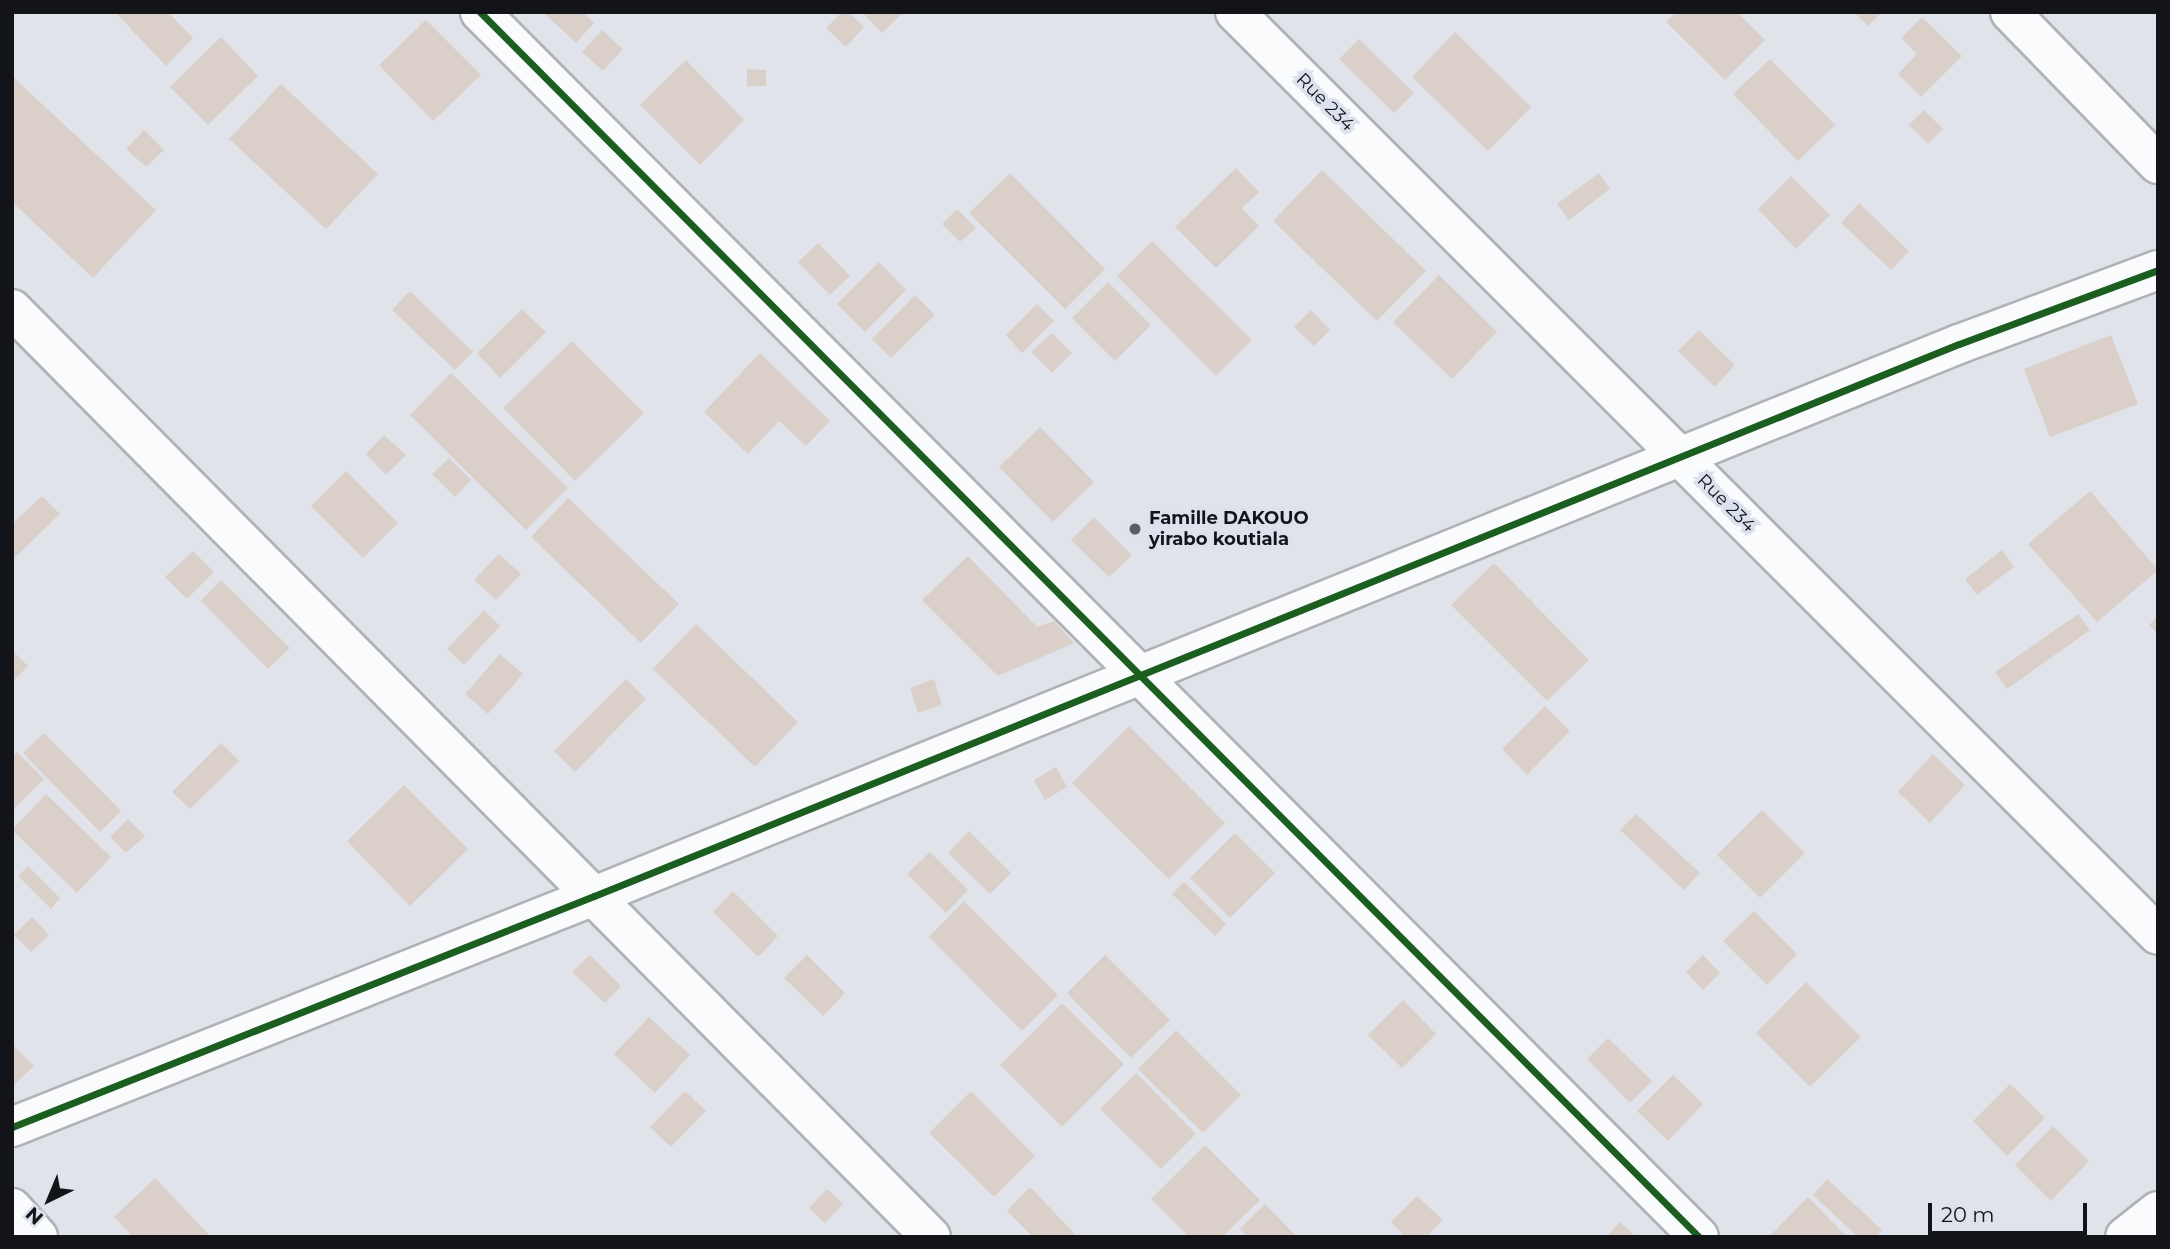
<!DOCTYPE html>
<html>
<head>
<meta charset="utf-8">
<style>
	body { margin:0 }
	#map { position:relative; width:2170px; height:1249px; overflow:hidden; background:#e0e3e9; font-family:Montserrat,sans-serif }
	div>[style] { position:absolute }
	.building>* { inset:0; background:#dad0c9 }
	.roads { filter:drop-shadow(2px 0 #b0b2b6) drop-shadow(-2px 0 #b0b2b6) drop-shadow(0 2px #b0b2b6) drop-shadow(0 -2px #b0b2b6) }
	.minor>* { height:38px; margin:-19px; padding:0 19px; transform-origin:19px; border-radius:19px; background:#fafbfc }
	.cycleway>* { height:7px; margin:-3.5px; padding:0 3.5px; transform-origin:3.5px; border-radius:3.5px; background:#1b5e20 }
	.dots>* { width:19px; height:19px; translate:-50% -50%; box-sizing:border-box; border:4px solid #dce2ed; border-radius:50% }
	span { translate:-50% -50%; white-space:nowrap; text-align:center; line-height:1.15; -webkit-text-stroke:7px #dce2ed; paint-order:stroke }
	.street-label { font-size:18px; color:#121418 }
	.poi-label { font-size:18px; color:#121418; font-weight:700 }
	.left { translate:0 -50%; text-align:left }
	.frame { position:absolute; inset:0; border:14px solid #121418; pointer-events:none }
	.north { position:absolute; left:14px; top:1165px; width:70px; height:70px; -webkit-text-stroke:5px #dce2ed; paint-order:stroke; rotate:223deg; font-size:19px; font-weight:700; line-height:28px; text-align:center; color:#121418 }
	.north::after { content:''; display:block; margin:auto; width:24px; height:32px; background:#121418; clip-path:polygon(50% 0,100% 100%,50% 72%,0 100%) }
	.scale { position:absolute; left:1928px; top:1203px; width:159px; height:32px; box-sizing:border-box; border:4px solid #121418; border-top:0; padding-left:9px; font-size:21px; line-height:24px; white-space:nowrap; color:#121418; -webkit-text-stroke:5px #dce2ed; paint-order:stroke }
</style>
</head>
<body>
<div id="map">
	<div class="building">
		<i style="clip-path:polygon(115px 12px,168px 12px,193px 38px,166px 66px)"></i>
		<i style="clip-path:polygon(543px 12px,582px 12px,594px 23px,576px 43px)"></i>
		<i style="clip-path:polygon(842px 12px,848px 12px,864px 27px,846px 47px,826px 28px)"></i>
		<i style="clip-path:polygon(862px 12px,904px 12px,882px 33px)"></i>
		<i style="clip-path:polygon(1676px 12px,1737px 12px,1765px 40px,1725px 80px,1666px 22px)"></i>
		<i style="clip-path:polygon(1854px 12px,1882px 12px,1868px 26px)"></i>
		<i style="clip-path:polygon(1922px 17px,1962px 56px,1921px 97px,1898px 74px,1917px 54px,1901px 38px)"></i>
		<i style="clip-path:polygon(426px 20px,481px 75px,433px 121px,379px 65px)"></i>
		<i style="clip-path:polygon(602px 30px,623px 49px,603px 71px,582px 52px)"></i>
		<i style="clip-path:polygon(1455px 32px,1531px 107px,1488px 151px,1412px 77px)"></i>
		<i style="clip-path:polygon(221px 37px,258px 76px,208px 125px,170px 87px)"></i>
		<i style="clip-path:polygon(1359px 39px,1414px 93px,1394px 113px,1339px 59px)"></i>
		<i style="clip-path:polygon(1770px 59px,1835px 125px,1798px 161px,1733px 94px)"></i>
		<i style="clip-path:polygon(686px 60px,744px 120px,700px 165px,640px 105px)"></i>
		<i style="clip-path:polygon(747px 69px,766px 70px,766px 86px,747px 86px)"></i>
		<i style="clip-path:polygon(12px 76px,156px 210px,93px 278px,12px 202px)"></i>
		<i style="clip-path:polygon(281px 84px,378px 174px,326px 229px,229px 139px)"></i>
		<i style="clip-path:polygon(1924px 110px,1943px 129px,1928px 144px,1909px 125px)"></i>
		<i style="clip-path:polygon(144px 130px,164px 150px,146px 167px,126px 149px)"></i>
		<i style="clip-path:polygon(1236px 168px,1259px 192px,1242px 208px,1259px 226px,1216px 268px,1175px 227px)"></i>
		<i style="clip-path:polygon(1322px 170px,1426px 271px,1377px 321px,1273px 221px)"></i>
		<i style="clip-path:polygon(1010px 173px,1105px 269px,1065px 309px,969px 213px)"></i>
		<i style="clip-path:polygon(1599px 173px,1610px 189px,1569px 220px,1557px 204px)"></i>
		<i style="clip-path:polygon(1791px 176px,1830px 215px,1796px 249px,1758px 209px)"></i>
		<i style="clip-path:polygon(1859px 203px,1909px 251px,1891px 270px,1841px 223px)"></i>
		<i style="clip-path:polygon(957px 209px,976px 228px,960px 242px,942px 224px)"></i>
		<i style="clip-path:polygon(1152px 241px,1252px 340px,1216px 376px,1117px 276px)"></i>
		<i style="clip-path:polygon(818px 243px,850px 276px,830px 295px,798px 262px)"></i>
		<i style="clip-path:polygon(879px 262px,906px 290px,865px 332px,837px 304px)"></i>
		<i style="clip-path:polygon(1439px 275px,1497px 332px,1452px 379px,1393px 322px)"></i>
		<i style="clip-path:polygon(1108px 282px,1151px 325px,1115px 361px,1072px 318px)"></i>
		<i style="clip-path:polygon(410px 291px,473px 352px,455px 370px,392px 310px)"></i>
		<i style="clip-path:polygon(915px 295px,935px 315px,891px 358px,872px 339px)"></i>
		<i style="clip-path:polygon(1037px 304px,1054px 321px,1022px 353px,1006px 335px)"></i>
		<i style="clip-path:polygon(522px 309px,546px 332px,500px 378px,477px 353px)"></i>
		<i style="clip-path:polygon(1311px 310px,1330px 330px,1314px 346px,1294px 327px)"></i>
		<i style="clip-path:polygon(1699px 330px,1735px 365px,1715px 387px,1678px 351px)"></i>
		<i style="clip-path:polygon(1052px 333px,1072px 353px,1052px 373px,1031px 352px)"></i>
		<i style="clip-path:polygon(2111px 335px,2138px 404px,2050px 437px,2024px 369px)"></i>
		<i style="clip-path:polygon(572px 341px,644px 413px,575px 481px,503px 408px)"></i>
		<i style="clip-path:polygon(760px 353px,830px 421px,806px 446px,779px 421px,748px 454px,704px 412px)"></i>
		<i style="clip-path:polygon(451px 373px,568px 488px,526px 530px,410px 415px)"></i>
		<i style="clip-path:polygon(1040px 427px,1094px 482px,1053px 522px,999px 467px)"></i>
		<i style="clip-path:polygon(384px 435px,406px 455px,386px 475px,366px 454px)"></i>
		<i style="clip-path:polygon(449px 458px,471px 480px,455px 497px,432px 474px)"></i>
		<i style="clip-path:polygon(346px 471px,398px 523px,363px 558px,311px 506px)"></i>
		<i style="clip-path:polygon(2090px 491px,2158px 570px,2097px 622px,2028px 544px)"></i>
		<i style="clip-path:polygon(42px 496px,60px 514px,12px 560px,12px 524px)"></i>
		<i style="clip-path:polygon(568px 498px,679px 604px,641px 643px,531px 537px)"></i>
		<i style="clip-path:polygon(1094px 517px,1132px 555px,1109px 577px,1071px 540px)"></i>
		<i style="clip-path:polygon(2002px 550px,2014px 567px,1977px 595px,1965px 579px)"></i>
		<i style="clip-path:polygon(193px 551px,214px 572px,187px 599px,165px 577px)"></i>
		<i style="clip-path:polygon(499px 554px,521px 574px,496px 600px,474px 580px)"></i>
		<i style="clip-path:polygon(968px 556px,1037px 627px,1054px 621px,1074px 643px,998px 676px,922px 600px)"></i>
		<i style="clip-path:polygon(1494px 563px,1589px 660px,1547px 701px,1451px 605px)"></i>
		<i style="clip-path:polygon(221px 580px,290px 648px,268px 669px,201px 601px)"></i>
		<i style="clip-path:polygon(484px 610px,500px 626px,464px 665px,447px 649px)"></i>
		<i style="clip-path:polygon(2078px 614px,2090px 630px,2007px 689px,1995px 672px)"></i>
		<i style="clip-path:polygon(2158px 616px,2158px 634px,2149px 625px)"></i>
		<i style="clip-path:polygon(696px 624px,798px 722px,755px 767px,653px 669px)"></i>
		<i style="clip-path:polygon(12px 650px,28px 666px,12px 682px)"></i>
		<i style="clip-path:polygon(500px 654px,523px 674px,488px 714px,465px 694px)"></i>
		<i style="clip-path:polygon(626px 679px,646px 699px,575px 772px,554px 751px)"></i>
		<i style="clip-path:polygon(934px 679px,942px 705px,918px 713px,910px 688px)"></i>
		<i style="clip-path:polygon(1545px 706px,1570px 731px,1527px 775px,1502px 749px)"></i>
		<i style="clip-path:polygon(1129px 726px,1225px 823px,1169px 879px,1072px 783px)"></i>
		<i style="clip-path:polygon(44px 733px,121px 811px,100px 832px,23px 753px)"></i>
		<i style="clip-path:polygon(221px 743px,239px 761px,190px 809px,172px 792px)"></i>
		<i style="clip-path:polygon(17px 752px,44px 779px,12px 811px,12px 757px)"></i>
		<i style="clip-path:polygon(1933px 754px,1965px 785px,1930px 823px,1898px 792px)"></i>
		<i style="clip-path:polygon(1056px 767px,1067px 787px,1045px 800px,1034px 780px)"></i>
		<i style="clip-path:polygon(404px 785px,468px 849px,410px 906px,347px 841px)"></i>
		<i style="clip-path:polygon(46px 794px,111px 857px,77px 893px,12px 830px)"></i>
		<i style="clip-path:polygon(1762px 810px,1805px 853px,1760px 898px,1717px 855px)"></i>
		<i style="clip-path:polygon(1636px 814px,1700px 873px,1684px 890px,1620px 830px)"></i>
		<i style="clip-path:polygon(128px 819px,145px 836px,126px 853px,110px 837px)"></i>
		<i style="clip-path:polygon(969px 831px,1011px 873px,990px 894px,948px 853px)"></i>
		<i style="clip-path:polygon(1235px 833px,1275px 873px,1230px 918px,1190px 878px)"></i>
		<i style="clip-path:polygon(930px 852px,968px 890px,946px 913px,907px 874px)"></i>
		<i style="clip-path:polygon(28px 866px,60px 898px,51px 909px,18px 876px)"></i>
		<i style="clip-path:polygon(1184px 882px,1226px 924px,1215px 936px,1172px 894px)"></i>
		<i style="clip-path:polygon(733px 891px,778px 936px,758px 957px,713px 912px)"></i>
		<i style="clip-path:polygon(964px 901px,1058px 995px,1022px 1031px,929px 937px)"></i>
		<i style="clip-path:polygon(1754px 911px,1797px 954px,1767px 985px,1723px 941px)"></i>
		<i style="clip-path:polygon(32px 917px,49px 935px,31px 952px,14px 935px)"></i>
		<i style="clip-path:polygon(590px 955px,621px 986px,605px 1003px,572px 972px)"></i>
		<i style="clip-path:polygon(807px 955px,845px 993px,823px 1016px,784px 978px)"></i>
		<i style="clip-path:polygon(1105px 955px,1170px 1020px,1131px 1058px,1067px 993px)"></i>
		<i style="clip-path:polygon(1703px 955px,1720px 973px,1703px 990px,1686px 972px)"></i>
		<i style="clip-path:polygon(1806px 982px,1861px 1037px,1810px 1087px,1756px 1033px)"></i>
		<i style="clip-path:polygon(1403px 1000px,1436px 1034px,1402px 1068px,1368px 1035px)"></i>
		<i style="clip-path:polygon(1062px 1003px,1124px 1064px,1062px 1127px,1000px 1065px)"></i>
		<i style="clip-path:polygon(649px 1017px,690px 1055px,655px 1093px,614px 1054px)"></i>
		<i style="clip-path:polygon(1176px 1030px,1241px 1095px,1203px 1133px,1138px 1069px)"></i>
		<i style="clip-path:polygon(1608px 1038px,1652px 1081px,1630px 1103px,1587px 1059px)"></i>
		<i style="clip-path:polygon(12px 1044px,34px 1066px,12px 1087px)"></i>
		<i style="clip-path:polygon(1136px 1073px,1196px 1134px,1161px 1169px,1100px 1109px)"></i>
		<i style="clip-path:polygon(1673px 1075px,1703px 1104px,1668px 1141px,1637px 1111px)"></i>
		<i style="clip-path:polygon(2010px 1084px,2045px 1118px,2007px 1156px,1973px 1121px)"></i>
		<i style="clip-path:polygon(685px 1091px,706px 1111px,671px 1147px,650px 1127px)"></i>
		<i style="clip-path:polygon(971px 1091px,1035px 1156px,994px 1197px,929px 1133px)"></i>
		<i style="clip-path:polygon(2053px 1126px,2089px 1161px,2051px 1201px,2015px 1165px)"></i>
		<i style="clip-path:polygon(1205px 1145px,1260px 1200px,1222px 1237px,1189px 1237px,1151px 1199px)"></i>
		<i style="clip-path:polygon(155px 1178px,211px 1237px,133px 1237px,114px 1217px)"></i>
		<i style="clip-path:polygon(1827px 1179px,1882px 1230px,1876px 1237px,1858px 1237px,1813px 1195px)"></i>
		<i style="clip-path:polygon(1030px 1187px,1075px 1234px,1072px 1237px,1033px 1237px,1007px 1211px)"></i>
		<i style="clip-path:polygon(827px 1189px,843px 1204px,825px 1223px,809px 1208px)"></i>
		<i style="clip-path:polygon(1417px 1196px,1443px 1220px,1426px 1237px,1405px 1237px,1391px 1222px)"></i>
		<i style="clip-path:polygon(1808px 1197px,1847px 1237px,1769px 1237px)"></i>
		<i style="clip-path:polygon(1265px 1204px,1297px 1237px,1248px 1237px,1240px 1229px)"></i>
		<i style="clip-path:polygon(1620px 1222px,1636px 1237px,1606px 1237px)"></i>
	</div>
	<div class="roads">
		<div class="minor">
			<i style="left:480px;top:12px;width:1728px;rotate:45.14deg"></i>
			<i style="left:1235px;top:12px;width:1305px;rotate:45deg"></i>
			<i style="left:2010px;top:12px;width:212px;rotate:45.8deg"></i>
			<i style="left:12px;top:309px;width:1306px;rotate:45.28deg"></i>
			<i style="left:12px;top:1127px;width:626px;rotate:-21.65deg"></i>
			<i style="left:594px;top:896px;width:1472px;rotate:-22.02deg"></i>
			<i style="left:1959px;top:344px;width:212px;rotate:-20.4deg"></i>
			<i style="left:12px;top:1208px;width:39px;rotate:48deg"></i>
			<i style="left:2125px;top:1237px;width:42px;rotate:-38.2deg"></i>
		</div>
	</div>
	<div class="cycleway">
		<i style="left:480px;top:12px;width:1728px;rotate:45.14deg"></i>
		<i style="left:12px;top:1127px;width:626px;rotate:-21.65deg"></i>
		<i style="left:594px;top:896px;width:1472px;rotate:-22.02deg"></i>
		<i style="left:1959px;top:344px;width:212px;rotate:-20.4deg"></i>
	</div>
	<div class="dots">
		<i style="left:1135px;top:529px;background:#5a5c61"></i>
	</div>
	<div class="street-label">
		<span style="left:1325px;top:102px;rotate:45deg">Rue 234</span>
		<span style="left:1726px;top:503px;rotate:45deg">Rue 234</span>
	</div>
	<div class="poi-label">
		<span class="left" style="left:1149px;top:529px">Famille DAKOUO<br>yirabo koutiala</span>
	</div>
	<div class="frame"></div>
	<div class="north">N</div>
	<div class="scale">20 m</div>
</div>
</body>
</html>
